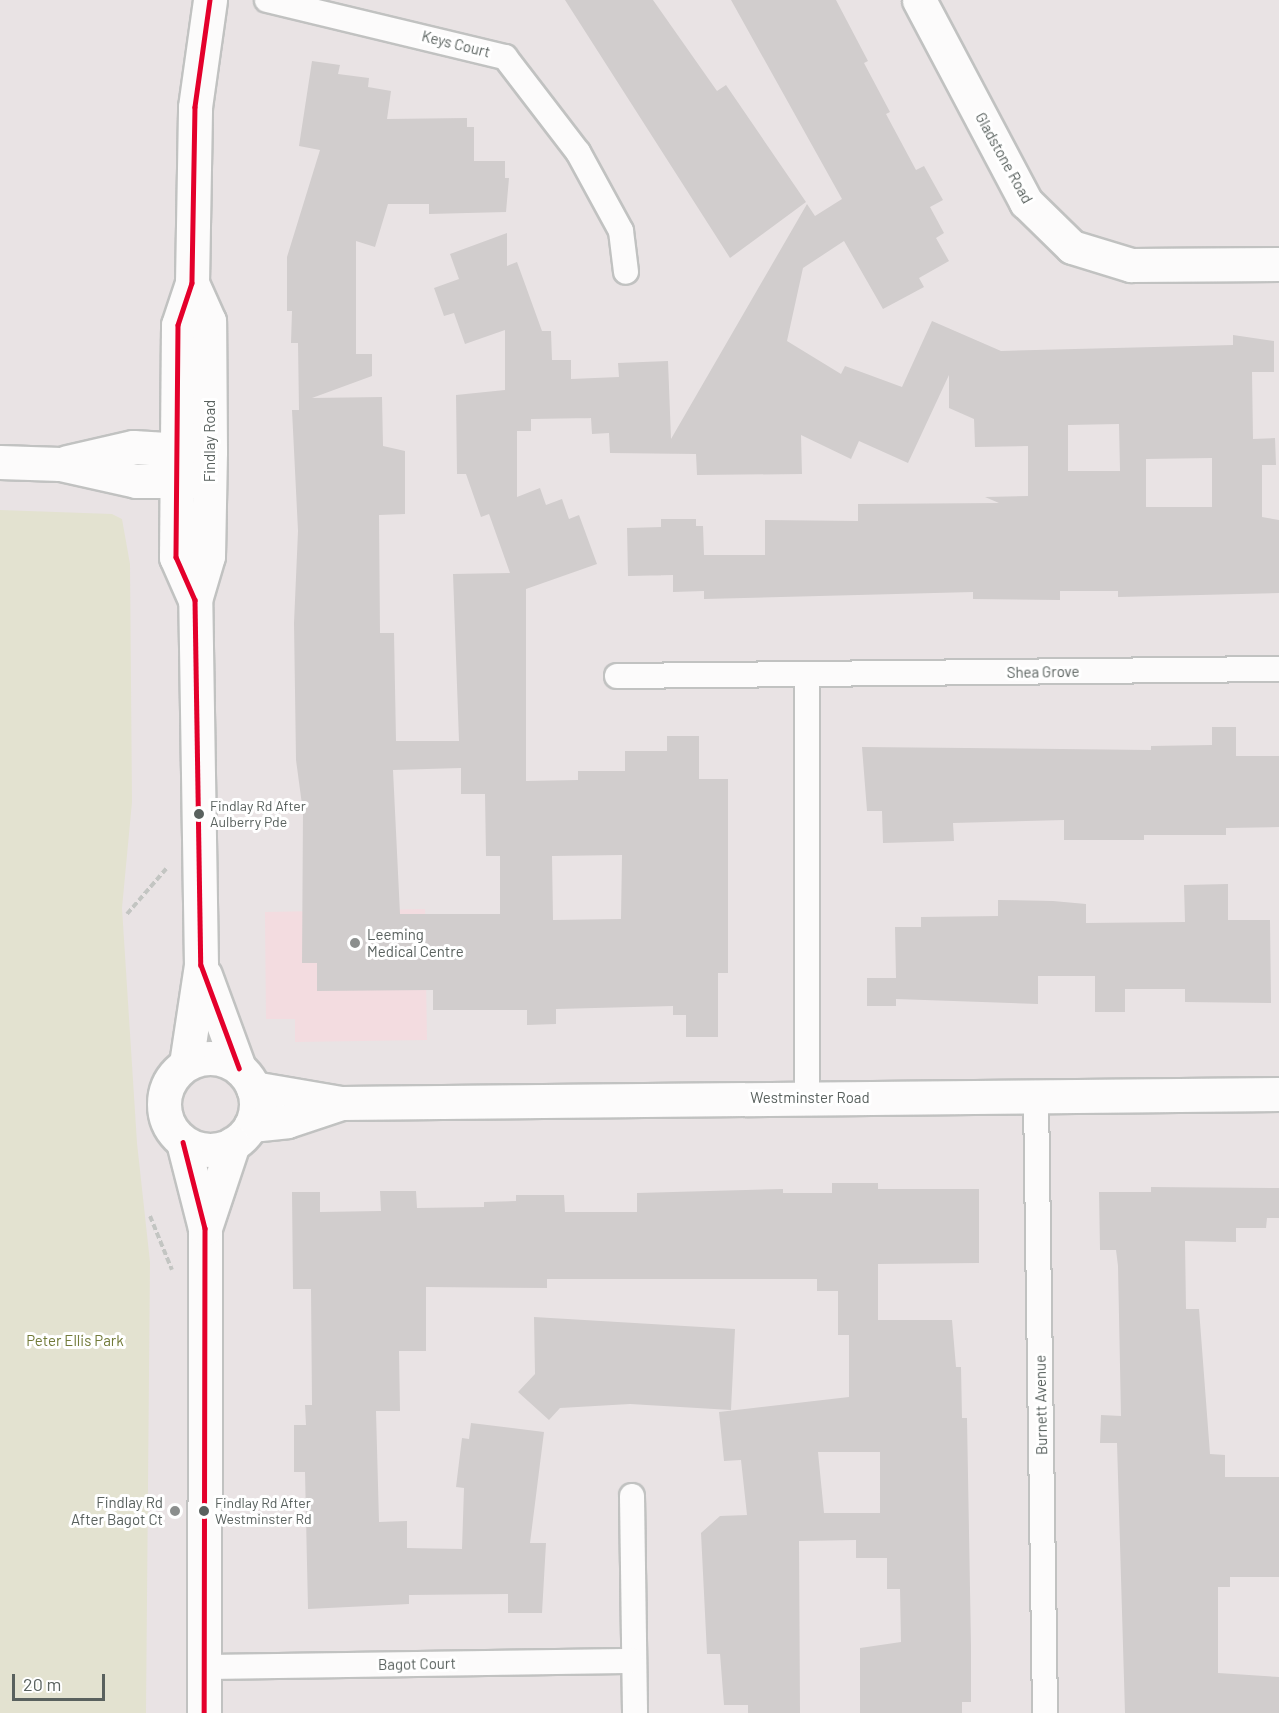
<!DOCTYPE html>
<html>
<head>
<meta charset="utf-8">
<style>
	body { margin:0 }
	#map { position:relative; width:1279px; height:1713px; overflow:hidden; background:#e9e3e4; font-family:Barlow,sans-serif }
	div>[style] { position:absolute }
	.commercial>* { inset:0; background:#f3dce0 }
	.green>* { inset:0; background:#e3e2d0 }
	.building>* { inset:0; background:#d1cdcd }
	.path>* { height:4px; margin-top:-2px; transform-origin:0; background:repeating-linear-gradient(90deg,#c3c5c2 0 6px,transparent 0 9px) }
	.roads { filter:drop-shadow(2px 0 #c1c2c1) drop-shadow(-2px 0 #c1c2c1) drop-shadow(0 2px #c1c2c1) drop-shadow(0 -2px #c1c2c1) }
	.street>* { height:24px; margin:-12px; padding:0 12px; transform-origin:12px; border-radius:12px; background:#fcfbfb }
	.secondary>* { height:33px; margin:-16.5px; padding:0 16.5px; transform-origin:16.5px; border-radius:16.5px; background:#fcfbfb }
	.secondary>.ring { margin:-16.5px; padding:0; box-sizing:content-box; background:none; border:33px solid #fcfbfb; border-radius:50% }
	.bus-1>* { height:4.5px; margin:-2.25px; padding:0 2.25px; transform-origin:2.25px; border-radius:2.25px; background:#e4002b }
	.dots>* { width:16px; height:16px; translate:-50% -50%; box-sizing:border-box; border:3px solid #fff; border-radius:50% }
	span { translate:-50% -50%; white-space:nowrap; text-align:center; line-height:1.15; -webkit-text-stroke:6px #fff; paint-order:stroke }
	.bus-label { font-size:14px; color:#59615e }
	.left { translate:0 -50%; text-align:left }
	.street-label { font-size:15px; color:#59615e }
	.poi-label { font-size:15px; color:#59615e }
	.right { translate:-100% -50%; text-align:right }
	.park-label { font-size:15px; color:#717a38 }
	.scale { position:absolute; left:12px; top:1674px; width:93px; height:27px; box-sizing:border-box; border:3px solid #59615e; border-top:0; padding-left:8px; font-size:18px; line-height:21px; white-space:nowrap; color:#59615e; -webkit-text-stroke:4px #fff; paint-order:stroke }
</style>
</head>
<body>
<div id="map">
	<div class="commercial">
		<i style="clip-path:polygon(425px 909px,427px 1040px,295px 1042px,295px 1019px,266px 1019px,265px 912px)"></i>
	</div>
	<div class="green">
		<i style="clip-path:polygon(0 510px,112px 514px,122px 519px,130px 564px,132px 802px,122px 908px,137px 1143px,150px 1262px,146px 1713px,0 1713px)"></i>
	</div>
	<div class="building">
		<i style="clip-path:polygon(565px 0,653px 0,717px 91px,726px 85px,806px 202px,730px 258px)"></i>
		<i style="clip-path:polygon(evenodd,731px 0,836px 0,868px 61px,864px 63px,890px 112px,886px 114px,916px 170px,924px 166px,943px 200px,930px 207px,944px 233px,936px 238px,949px 261px,919px 278px,924px 287px,883px 309px,844px 241px,803px 268px,787px 341px,841px 374px,845px 366px,902px 387px,932px 321px,1001px 351px,1233px 345px,1233px 335px,1274px 341px,1274px 372px,1252px 372px,1253px 439px,1275px 438px,1276px 465px,1262px 465px,1262px 517px,1279px 520px,1279px 593px,1118px 597px,1118px 591px,1060px 591px,1060px 600px,973px 599px,973px 592px,704px 599px,704px 591px,673px 592px,673px 575px,628px 576px,627px 528px,661px 527px,661px 519px,696px 519px,696px 526px,703px 526px,704px 555px,765px 555px,765px 520px,858px 521px,858px 504px,999px 503px,985px 497px,1028px 496px,1028px 446px,975px 447px,974px 419px,949px 408px,949px 375px,908px 463px,859px 441px,851px 459px,801px 435px,802px 474px,697px 475px,696px 454px,610px 453px,609px 433px,592px 434px,591px 418px,531px 419px,531px 431px,517px 431px,517px 497px,540px 488px,546px 505px,562px 499px,569px 519px,579px 515px,597px 564px,526px 589px,526px 781px,578px 780px,578px 771px,625px 771px,625px 751px,667px 751px,667px 736px,699px 736px,699px 779px,728px 779px,728px 973px,718px 973px,718px 1037px,686px 1037px,686px 1015px,673px 1015px,673px 1006px,556px 1009px,556px 1024px,527px 1025px,527px 1010px,433px 1010px,433px 990px,317px 991px,317px 963px,302px 963px,303px 812px,296px 760px,294px 623px,298px 531px,292px 410px,299px 410px,298px 343px,291px 343px,292px 311px,287px 311px,287px 257px,320px 150px,299px 146px,312px 61px,340px 65px,338px 74px,369px 78px,368px 87px,391px 91px,387px 119px,467px 118px,467px 127px,474px 127px,474px 161px,505px 161px,505px 178px,509px 178px,506px 212px,429px 214px,429px 204px,388px 204px,375px 247px,356px 241px,356px 354px,372px 354px,372px 376px,312px 398px,382px 397px,383px 446px,405px 451px,405px 514px,379px 515px,380px 633px,394px 633px,396px 741px,459px 741px,453px 574px,510px 573px,489px 514px,481px 517px,466px 474px,457px 474px,456px 395px,505px 390px,505px 330px,465px 344px,454px 313px,444px 316px,434px 288px,459px 279px,450px 254px,507px 233px,507px 266px,517px 262px,542px 331px,551px 331px,552px 360px,571px 360px,571px 379px,619px 377px,618px 363px,668px 361px,671px 439px,807px 204px,815px 216px,842px 199px,731px 0,1119px 424px,1120px 471px,1068px 471px,1068px 425px,1119px 424px,731px 0,1212px 458px,1212px 507px,1146px 507px,1146px 459px,1212px 458px,731px 0,461px 768px,461px 794px,485px 794px,486px 856px,500px 856px,500px 914px,400px 914px,393px 770px,461px 768px,731px 0,622px 855px,621px 919px,553px 920px,552px 856px,622px 855px)"></i>
		<i style="clip-path:polygon(1212px 727px,1236px 727px,1236px 756px,1279px 756px,1279px 827px,1226px 828px,1226px 835px,1144px 835px,1144px 840px,1064px 840px,1064px 820px,953px 823px,954px 841px,883px 843px,882px 811px,867px 811px,862px 747px,1151px 750px,1151px 746px,1212px 745px)"></i>
		<i style="clip-path:polygon(1228px 884px,1228px 920px,1270px 920px,1271px 1003px,1185px 1002px,1185px 989px,1125px 989px,1125px 1012px,1095px 1012px,1095px 976px,1038px 976px,1038px 1004px,896px 999px,896px 1006px,867px 1006px,867px 978px,896px 978px,895px 927px,921px 927px,921px 917px,998px 916px,998px 900px,1053px 901px,1086px 904px,1086px 923px,1185px 922px,1184px 885px)"></i>
		<i style="clip-path:polygon(evenodd,832px 1183px,878px 1183px,878px 1189px,979px 1189px,979px 1263px,878px 1264px,878px 1320px,952px 1320px,956px 1367px,961px 1367px,962px 1418px,967px 1418px,971px 1646px,971px 1702px,962px 1702px,962px 1713px,860px 1713px,860px 1648px,901px 1642px,900px 1589px,887px 1589px,887px 1558px,856px 1558px,856px 1540px,799px 1541px,800px 1713px,748px 1713px,748px 1705px,724px 1705px,720px 1654px,707px 1654px,701px 1533px,720px 1516px,747px 1515px,741px 1460px,724px 1461px,719px 1412px,849px 1397px,849px 1335px,838px 1335px,838px 1291px,817px 1291px,817px 1279px,547px 1279px,547px 1288px,426px 1287px,426px 1351px,399px 1351px,400px 1411px,376px 1411px,379px 1522px,407px 1521px,407px 1548px,462px 1549px,464px 1488px,456px 1487px,462px 1438px,469px 1439px,471px 1423px,544px 1432px,530px 1543px,546px 1543px,542px 1613px,508px 1613px,508px 1594px,409px 1595px,409px 1604px,308px 1609px,305px 1472px,294px 1472px,294px 1425px,306px 1425px,305px 1405px,312px 1405px,311px 1289px,293px 1289px,292px 1192px,320px 1192px,320px 1212px,381px 1211px,380px 1191px,416px 1191px,417px 1208px,484px 1207px,484px 1202px,516px 1201px,516px 1195px,564px 1195px,565px 1212px,637px 1212px,637px 1193px,783px 1189px,783px 1193px,832px 1193px,832px 1183px,818px 1452px,880px 1452px,880px 1513px,824px 1513px,818px 1452px)"></i>
		<i style="clip-path:polygon(1151px 1187px,1279px 1188px,1279px 1218px,1267px 1218px,1266px 1228px,1236px 1228px,1236px 1242px,1185px 1241px,1186px 1309px,1199px 1309px,1210px 1454px,1225px 1455px,1225px 1477px,1279px 1477px,1279px 1577px,1230px 1577px,1230px 1587px,1218px 1587px,1218px 1673px,1279px 1677px,1279px 1713px,1125px 1713px,1117px 1443px,1100px 1443px,1101px 1415px,1121px 1416px,1118px 1266px,1116px 1250px,1100px 1250px,1099px 1192px,1151px 1192px)"></i>
		<i style="clip-path:polygon(534px 1317px,735px 1329px,731px 1410px,630px 1404px,560px 1408px,549px 1420px,518px 1392px,535px 1374px)"></i>
	</div>
	<div class="path">
		<i style="left:127px;top:914px;width:60px;rotate:-49.1deg"></i>
		<i style="left:150px;top:1216px;width:58px;rotate:67.8deg"></i>
	</div>
	<div class="roads">
		<div class="street">
			<i style="left:267px;top:0;width:245px;rotate:13.5deg"></i>
			<i style="left:505px;top:57px;width:120px;rotate:52.5deg"></i>
			<i style="left:578px;top:152px;width:90px;rotate:61.4deg"></i>
			<i style="left:621px;top:231px;width:41px;rotate:83deg"></i>
			<i style="left:807px;top:674px;width:424px;rotate:90deg"></i>
			<i style="left:617px;top:676px;width:662px;rotate:-0.61deg"></i>
			<i style="left:1036px;top:1098px;width:615px;rotate:89.16deg"></i>
			<i style="left:632px;top:1496px;width:217px;rotate:89.2deg"></i>
			<i style="left:203px;top:1667px;width:428px;rotate:-0.8deg"></i>
		</div>
		<div class="secondary">
			<i style="left:919px;top:0;width:229px;rotate:62.1deg"></i>
			<i style="left:1026px;top:202px;width:64px;rotate:44.4deg"></i>
			<i style="left:1072px;top:247px;width:62px;rotate:17deg"></i>
			<i style="left:1131px;top:265px;width:148px;rotate:-0.4deg"></i>
			<i style="left:0;top:462px;width:60px;rotate:1.9deg"></i>
			<i style="left:60px;top:464px;width:78px;rotate:12.6deg"></i>
			<i style="left:136px;top:481px;width:63px"></i>
			<i style="left:67px;top:462px;width:68px;rotate:-12.8deg"></i>
			<i style="left:133px;top:447px;width:67px;rotate:3.4deg"></i>
			<i style="left:195px;top:600px;width:47px;rotate:-113.8deg"></i>
			<i style="left:176px;top:557px;width:232px;rotate:-89.5deg"></i>
			<i style="left:178px;top:325px;width:44px;rotate:-71.6deg"></i>
			<i style="left:192px;top:283px;width:176px;rotate:-89deg"></i>
			<i style="left:195px;top:107px;width:108px;rotate:-82deg"></i>
			<i style="left:205px;top:975px;width:99px;rotate:69.9deg"></i>
			<i class="ring" style="left:164px;top:1058px;width:59px;height:59px"></i>
			<i style="left:186px;top:1064px;width:100px;rotate:-81.4deg"></i>
			<i style="left:201px;top:965px;width:365px;rotate:-90.9deg"></i>
			<i style="left:195px;top:600px;width:46px;rotate:-73.5deg"></i>
			<i style="left:208px;top:556px;width:105px;rotate:-88.9deg"></i>
			<i style="left:210px;top:451px;width:130px;rotate:-90.4deg"></i>
			<i style="left:209px;top:321px;width:42px;rotate:-114.1deg"></i>
			<i style="left:253px;top:1088px;width:89px;rotate:9.7deg"></i>
			<i style="left:341px;top:1103px;width:938px;rotate:-0.55deg"></i>
			<i style="left:251px;top:1125px;width:36px;rotate:-6deg"></i>
			<i style="left:287px;top:1121px;width:57px;rotate:-18.4deg"></i>
			<i style="left:183px;top:1142px;width:89px;rotate:75.7deg"></i>
			<i style="left:205px;top:1228px;width:485px;rotate:90.1deg"></i>
			<i style="left:205px;top:1228px;width:89px;rotate:-71.6deg"></i>
		</div>
	</div>
	<div class="bus-1">
		<i style="left:210px;top:0;width:108px;rotate:98deg"></i>
		<i style="left:195px;top:107px;width:176px;rotate:91deg"></i>
		<i style="left:192px;top:283px;width:44px;rotate:108.4deg"></i>
		<i style="left:178px;top:325px;width:232px;rotate:90.5deg"></i>
		<i style="left:176px;top:557px;width:47px;rotate:66.2deg"></i>
		<i style="left:195px;top:600px;width:365px;rotate:89.1deg"></i>
		<i style="left:201px;top:965px;width:110px;rotate:69.7deg"></i>
		<i style="left:183px;top:1142px;width:89px;rotate:75.7deg"></i>
		<i style="left:205px;top:1228px;width:485px;rotate:90.1deg"></i>
	</div>
	<div class="dots">
		<i style="left:199px;top:814px;background:#59615e"></i>
		<i style="left:355px;top:943px;background:#8b8e8d"></i>
		<i style="left:175px;top:1511px;background:#8b8e8d"></i>
		<i style="left:204px;top:1511px;background:#59615e"></i>
	</div>
	<div class="bus-label">
		<span class="left" style="left:210px;top:814px">Findlay Rd After<br>Aulberry Pde</span>
		<span class="left" style="left:215px;top:1511px">Findlay Rd After<br>Westminster Rd</span>
	</div>
	<div class="street-label">
		<span style="left:456px;top:44px;rotate:14deg">Keys Court</span>
		<span style="left:1004px;top:158px;rotate:61deg">Gladstone Road</span>
		<span style="left:210px;top:441px;rotate:-90deg">Findlay Road</span>
		<span style="left:1043px;top:672px;rotate:-1deg">Shea Grove</span>
		<span style="left:810px;top:1098px">Westminster Road</span>
		<span style="left:1041px;top:1405px;rotate:-91deg">Burnett Avenue</span>
		<span style="left:417px;top:1664px;rotate:-1deg">Bagot Court</span>
	</div>
	<div class="poi-label">
		<span class="left" style="left:367px;top:943px">Leeming<br>Medical Centre</span>
		<span class="right" style="left:163px;top:1511px">Findlay Rd<br>After Bagot Ct</span>
	</div>
	<div class="park-label">
		<span style="left:75px;top:1341px">Peter Ellis Park</span>
	</div>
	<div class="scale">20 m</div>
</div>
</body>
</html>
